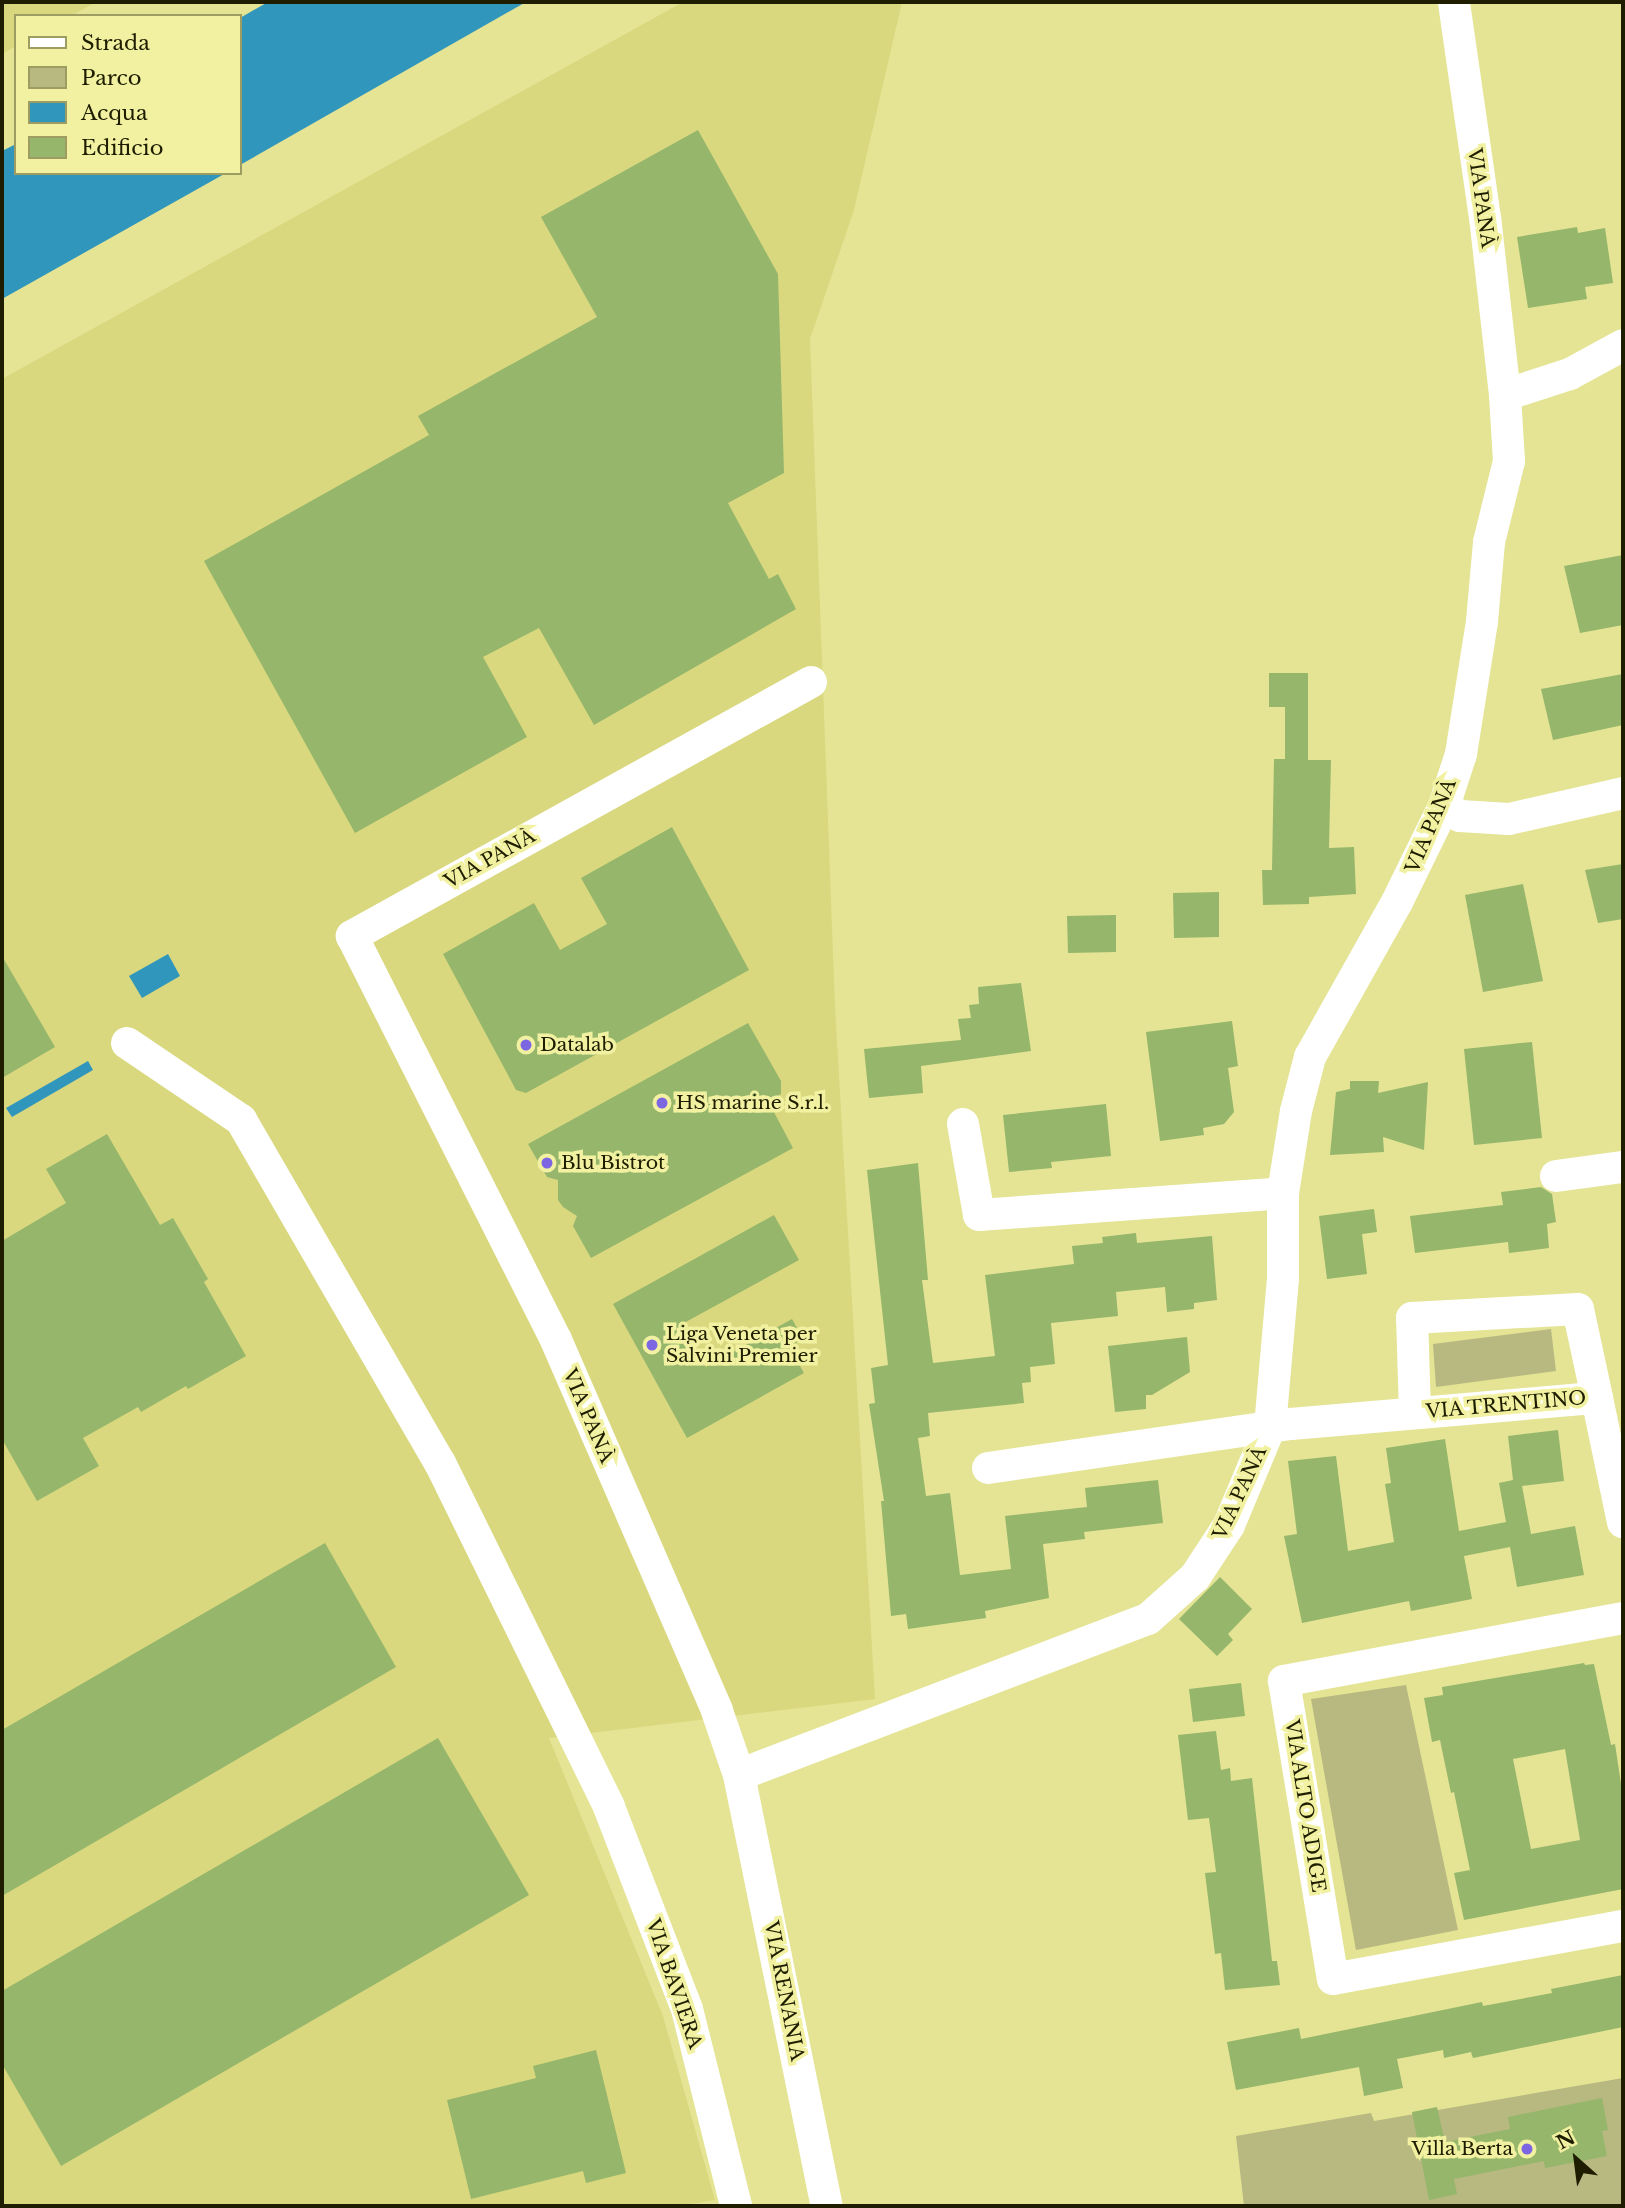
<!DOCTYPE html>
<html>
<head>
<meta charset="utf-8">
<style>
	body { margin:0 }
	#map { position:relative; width:1625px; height:2208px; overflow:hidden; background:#e4e494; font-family:"Libre Baskerville",serif }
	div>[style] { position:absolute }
	.built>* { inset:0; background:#d9d87f }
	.green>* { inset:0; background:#b8b881 }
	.water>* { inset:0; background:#3196bc }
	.building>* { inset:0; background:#95b66b }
	.minor>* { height:32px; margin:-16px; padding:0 16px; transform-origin:16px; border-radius:16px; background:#fff }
	.dots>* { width:19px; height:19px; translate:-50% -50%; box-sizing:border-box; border:4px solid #f1f1a1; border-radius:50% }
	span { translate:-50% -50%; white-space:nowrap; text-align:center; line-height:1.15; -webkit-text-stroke:7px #f1f1a1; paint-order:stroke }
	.street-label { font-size:19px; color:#1e1d00 }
	.poi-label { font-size:19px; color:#1e1d00 }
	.left { translate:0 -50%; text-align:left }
	.right { translate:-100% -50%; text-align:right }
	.frame { position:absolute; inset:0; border:4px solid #1e1d00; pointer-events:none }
	.legend { position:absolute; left:14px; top:14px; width:228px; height:161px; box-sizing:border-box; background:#f1f1a1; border:2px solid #9d9c61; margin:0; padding:9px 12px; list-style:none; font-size:21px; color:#1e1d00 }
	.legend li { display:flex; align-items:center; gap:14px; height:35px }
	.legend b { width:35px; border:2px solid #9d9c61 }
	.north { position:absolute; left:1541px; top:2124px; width:70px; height:70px; -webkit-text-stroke:5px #f1f1a1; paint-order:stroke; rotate:332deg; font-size:19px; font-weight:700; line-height:28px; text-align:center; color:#1e1d00 }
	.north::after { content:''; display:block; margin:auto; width:24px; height:32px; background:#1e1d00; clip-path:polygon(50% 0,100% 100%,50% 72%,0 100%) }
</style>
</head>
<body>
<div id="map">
	<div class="built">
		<i style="clip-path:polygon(2px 2px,96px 2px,71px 16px,16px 16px,16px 46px,2px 54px)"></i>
		<i style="clip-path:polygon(683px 2px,902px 2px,854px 210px,810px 339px,835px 1007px,875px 1699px,549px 1738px,663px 2016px,715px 2200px,679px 2206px,2px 2206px,2px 379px)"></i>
	</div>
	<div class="green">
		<i style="clip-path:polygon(1551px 1329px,1556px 1371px,1436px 1387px,1433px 1344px)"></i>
		<i style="clip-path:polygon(1406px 1685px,1458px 1930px,1356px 1950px,1311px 1699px)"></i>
		<i style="clip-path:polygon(1623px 2078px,1623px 2206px,1244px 2206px,1236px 2136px,1371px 2113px,1374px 2121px)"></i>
	</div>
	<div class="water">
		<i style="clip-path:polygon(268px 2px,526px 2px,240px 165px,240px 18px)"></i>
		<i style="clip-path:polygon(16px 144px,16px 173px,226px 173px,2px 299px,2px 151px)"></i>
		<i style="clip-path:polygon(168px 954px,180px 976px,142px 998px,129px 976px)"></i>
		<i style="clip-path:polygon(88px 1061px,93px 1070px,12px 1117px,6px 1108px)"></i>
	</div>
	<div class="building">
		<i style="clip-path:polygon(698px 130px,778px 274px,784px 473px,728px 503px,769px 579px,778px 574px,796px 609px,594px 725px,539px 628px,483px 657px,527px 737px,355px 833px,204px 561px,429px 435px,418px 416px,597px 317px,541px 217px)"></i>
		<i style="clip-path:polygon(1577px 227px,1578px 233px,1605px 228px,1613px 283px,1585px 287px,1587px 299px,1528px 308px,1517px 237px)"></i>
		<i style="clip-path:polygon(1623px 555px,1623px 625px,1580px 633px,1564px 566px)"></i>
		<i style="clip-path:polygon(1269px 673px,1308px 673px,1308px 760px,1331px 760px,1329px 848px,1354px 847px,1356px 894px,1309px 897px,1309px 904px,1263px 905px,1262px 870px,1272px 870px,1274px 759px,1285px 759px,1285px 707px,1269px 707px)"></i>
		<i style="clip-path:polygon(1623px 674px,1623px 725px,1553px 740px,1541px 689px)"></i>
		<i style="clip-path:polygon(672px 827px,749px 970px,526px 1093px,516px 1090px,443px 954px,534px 903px,560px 950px,607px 924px,581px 878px)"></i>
		<i style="clip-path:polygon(1623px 864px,1623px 919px,1598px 923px,1585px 870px)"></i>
		<i style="clip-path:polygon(1523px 884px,1543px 981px,1483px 992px,1465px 895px)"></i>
		<i style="clip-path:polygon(1219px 892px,1219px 937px,1174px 938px,1173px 893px)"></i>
		<i style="clip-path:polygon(1116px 915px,1116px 952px,1068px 953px,1067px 916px)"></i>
		<i style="clip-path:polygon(2px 956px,55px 1047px,2px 1078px)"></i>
		<i style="clip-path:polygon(1021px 983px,1031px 1051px,921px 1066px,923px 1093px,869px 1098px,864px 1049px,961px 1040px,958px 1019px,971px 1018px,969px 1005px,979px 1004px,978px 987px)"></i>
		<i style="clip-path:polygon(1232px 1021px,1238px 1066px,1228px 1068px,1234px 1112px,1224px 1124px,1203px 1128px,1204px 1135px,1160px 1141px,1146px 1032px)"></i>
		<i style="clip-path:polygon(748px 1023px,781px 1081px,781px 1094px,768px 1101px,793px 1148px,591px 1258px,573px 1226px,577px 1216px,563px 1207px,558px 1200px,558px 1180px,547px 1177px,528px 1144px)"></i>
		<i style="clip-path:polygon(1532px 1042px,1542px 1138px,1474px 1145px,1464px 1049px)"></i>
		<i style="clip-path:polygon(1350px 1081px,1379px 1081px,1378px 1093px,1428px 1082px,1424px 1150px,1383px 1137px,1384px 1152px,1330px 1155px,1336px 1092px,1350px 1089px)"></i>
		<i style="clip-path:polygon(1106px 1104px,1111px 1156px,1051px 1162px,1052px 1168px,1009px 1172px,1003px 1115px)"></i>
		<i style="clip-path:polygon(107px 1134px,160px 1225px,173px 1218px,208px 1279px,204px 1282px,246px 1356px,188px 1389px,186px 1386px,141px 1412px,138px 1407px,83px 1438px,99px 1466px,37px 1501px,2px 1439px,2px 1241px,66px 1203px,46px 1169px)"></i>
		<i style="clip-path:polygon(918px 1163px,928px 1280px,922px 1280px,933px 1363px,995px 1356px,985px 1275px,1074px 1264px,1072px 1246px,1103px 1243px,1102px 1237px,1136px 1233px,1137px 1243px,1212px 1236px,1217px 1300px,1194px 1303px,1194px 1309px,1167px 1312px,1165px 1287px,1116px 1292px,1118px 1316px,1051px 1323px,1055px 1364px,1030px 1367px,1031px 1382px,1022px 1383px,1024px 1403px,928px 1413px,930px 1436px,918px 1438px,926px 1496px,950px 1493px,960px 1575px,1011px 1569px,1005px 1516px,1087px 1507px,1085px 1488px,1158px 1480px,1163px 1523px,1084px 1532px,1085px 1539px,1043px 1544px,1049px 1598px,985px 1611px,986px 1618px,908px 1629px,906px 1614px,891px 1616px,881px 1501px,884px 1501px,869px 1404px,875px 1403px,871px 1368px,888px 1365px,867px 1170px)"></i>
		<i style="clip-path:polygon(1541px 1187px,1552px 1194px,1556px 1222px,1547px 1224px,1549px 1248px,1509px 1253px,1508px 1242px,1415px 1253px,1410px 1216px,1503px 1205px,1501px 1192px)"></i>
		<i style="clip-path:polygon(1374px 1209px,1377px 1232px,1362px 1234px,1367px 1274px,1327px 1279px,1319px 1216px)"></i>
		<i style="clip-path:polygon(774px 1215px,799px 1260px,682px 1324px,706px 1367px,792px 1319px,803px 1339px,789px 1347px,804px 1373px,687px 1438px,613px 1304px)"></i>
		<i style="clip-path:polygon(1187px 1337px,1190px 1372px,1152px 1395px,1146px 1395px,1146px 1409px,1115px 1412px,1108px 1346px)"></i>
		<i style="clip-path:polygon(1558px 1430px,1564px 1481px,1522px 1486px,1531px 1534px,1575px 1526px,1584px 1575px,1517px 1587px,1510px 1547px,1464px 1556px,1472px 1599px,1411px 1611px,1409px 1601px,1302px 1623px,1284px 1536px,1297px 1534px,1288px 1461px,1336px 1456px,1348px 1551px,1394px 1542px,1385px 1484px,1391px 1483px,1386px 1448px,1445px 1439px,1459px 1531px,1506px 1522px,1499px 1483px,1513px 1480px,1508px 1436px)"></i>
		<i style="clip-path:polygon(325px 1543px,396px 1667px,2px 1896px,2px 1730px)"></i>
		<i style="clip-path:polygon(1220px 1577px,1252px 1609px,1228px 1634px,1233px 1640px,1217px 1656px,1179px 1619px)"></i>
		<i style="clip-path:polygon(evenodd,1584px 1663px,1585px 1665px,1594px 1664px,1611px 1745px,1615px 1744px,1623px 1797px,1623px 1889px,1464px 1920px,1454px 1873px,1470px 1870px,1454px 1792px,1451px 1793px,1440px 1740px,1432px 1742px,1424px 1698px,1443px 1695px,1442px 1687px,1584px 1663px,1565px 1749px,1580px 1840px,1531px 1849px,1513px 1759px,1565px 1749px)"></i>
		<i style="clip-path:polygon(1241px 1683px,1245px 1716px,1193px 1722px,1189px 1689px)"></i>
		<i style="clip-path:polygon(1216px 1731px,1221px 1770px,1230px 1768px,1231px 1781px,1252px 1778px,1272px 1961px,1277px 1961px,1280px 1985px,1225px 1990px,1221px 1953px,1215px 1954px,1205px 1873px,1216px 1872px,1209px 1818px,1188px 1820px,1178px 1735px)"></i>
		<i style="clip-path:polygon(438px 1738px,529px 1895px,61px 2166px,2px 2064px,2px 1991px)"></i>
		<i style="clip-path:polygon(1623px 1975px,1623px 2027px,1473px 2058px,1471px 2052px,1444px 2058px,1443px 2050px,1397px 2059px,1403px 2088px,1364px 2096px,1359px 2067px,1236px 2090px,1227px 2042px,1299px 2028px,1301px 2039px,1482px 2002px,1483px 2006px,1552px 1993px,1551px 1989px)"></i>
		<i style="clip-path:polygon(596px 2050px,626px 2173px,586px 2183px,583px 2171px,471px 2199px,447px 2100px,536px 2078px,533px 2066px)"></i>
		<i style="clip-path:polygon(1602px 2098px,1608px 2130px,1602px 2131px,1607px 2156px,1545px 2168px,1544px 2161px,1454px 2179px,1457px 2194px,1429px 2200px,1412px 2112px,1437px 2107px,1445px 2142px,1510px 2129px,1508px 2117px)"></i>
	</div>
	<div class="minor">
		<i style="left:1505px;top:395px;width:68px;rotate:-17.9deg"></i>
		<i style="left:1570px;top:374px;width:60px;rotate:-28.7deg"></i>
		<i style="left:811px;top:682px;width:525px;rotate:151.04deg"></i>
		<i style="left:352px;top:936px;width:453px;rotate:63.2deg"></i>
		<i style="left:556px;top:1340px;width:404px;rotate:66.5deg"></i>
		<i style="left:717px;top:1711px;width:68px;rotate:71deg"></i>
		<i style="left:739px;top:1775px;width:440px;rotate:78.5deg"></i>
		<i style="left:1444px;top:806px;width:19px;rotate:32deg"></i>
		<i style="left:1460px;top:816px;width:49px;rotate:3.5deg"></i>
		<i style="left:1509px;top:819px;width:117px;rotate:-12.8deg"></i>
		<i style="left:127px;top:1043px;width:138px;rotate:34deg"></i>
		<i style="left:241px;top:1120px;width:397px;rotate:59.9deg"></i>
		<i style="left:440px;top:1463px;width:383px;rotate:63.8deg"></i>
		<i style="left:609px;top:1807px;width:217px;rotate:68.9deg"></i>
		<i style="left:687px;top:2009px;width:203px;rotate:76deg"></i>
		<i style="left:963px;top:1124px;width:92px;rotate:80deg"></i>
		<i style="left:979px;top:1215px;width:305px;rotate:-4.1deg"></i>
		<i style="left:1556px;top:1176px;width:68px;rotate:-7.7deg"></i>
		<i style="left:1415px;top:1412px;width:94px;rotate:-91.8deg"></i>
		<i style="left:1412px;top:1318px;width:166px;rotate:-3.1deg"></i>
		<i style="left:1578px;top:1309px;width:91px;rotate:77.9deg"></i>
		<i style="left:988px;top:1468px;width:306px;rotate:-8.3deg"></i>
		<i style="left:1291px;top:1424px;width:307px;rotate:-4.9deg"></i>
		<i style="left:1597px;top:1398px;width:127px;rotate:78.2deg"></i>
		<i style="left:1623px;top:1618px;width:345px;rotate:169.5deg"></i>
		<i style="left:1284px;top:1681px;width:302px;rotate:80.7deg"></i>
		<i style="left:1333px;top:1979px;width:295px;rotate:-10.4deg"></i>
		<i style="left:739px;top:1775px;width:438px;rotate:-20.9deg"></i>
		<i style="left:1148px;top:1619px;width:63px;rotate:-41.8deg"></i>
		<i style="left:1195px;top:1577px;width:62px;rotate:-56.8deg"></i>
		<i style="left:1229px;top:1525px;width:106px;rotate:-67.3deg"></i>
		<i style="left:1270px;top:1427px;width:150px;rotate:-85deg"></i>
		<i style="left:1283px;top:1278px;width:85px;rotate:-90deg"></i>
		<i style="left:1283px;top:1193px;width:83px;rotate:-81deg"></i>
		<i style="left:1296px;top:1111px;width:56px;rotate:-75.5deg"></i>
		<i style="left:1310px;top:1057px;width:178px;rotate:-60.7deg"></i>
		<i style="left:1397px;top:902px;width:107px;rotate:-63.9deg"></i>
		<i style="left:1444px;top:806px;width:55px;rotate:-71.9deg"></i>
		<i style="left:1461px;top:754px;width:135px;rotate:-81deg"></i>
		<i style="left:1482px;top:621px;width:79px;rotate:-84.9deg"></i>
		<i style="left:1489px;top:542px;width:83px;rotate:-76.1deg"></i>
		<i style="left:1509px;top:461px;width:66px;rotate:-93.5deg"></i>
		<i style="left:1505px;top:395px;width:178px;rotate:-96.4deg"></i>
		<i style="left:1485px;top:218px;width:218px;rotate:-98.2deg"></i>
	</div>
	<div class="dots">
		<i style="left:526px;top:1045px;background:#7d66e2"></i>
		<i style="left:662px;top:1103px;background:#7d66e2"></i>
		<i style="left:547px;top:1163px;background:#7d66e2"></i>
		<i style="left:652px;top:1345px;background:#7d66e2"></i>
		<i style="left:1527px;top:2149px;background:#7d66e2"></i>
	</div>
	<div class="street-label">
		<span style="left:1481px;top:198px;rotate:82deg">VIA PANÀ</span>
		<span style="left:1431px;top:826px;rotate:-67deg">VIA PANÀ</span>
		<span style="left:490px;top:859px;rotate:-29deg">VIA PANÀ</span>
		<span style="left:1506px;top:1405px;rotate:-5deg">VIA TRENTINO</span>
		<span style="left:588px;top:1416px;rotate:67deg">VIA PANÀ</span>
		<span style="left:1240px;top:1493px;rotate:-65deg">VIA PANÀ</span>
		<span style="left:1305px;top:1806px;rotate:81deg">VIA ALTO ADIGE</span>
		<span style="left:674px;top:1984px;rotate:71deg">VIA BAVIERA</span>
		<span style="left:784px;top:1991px;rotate:79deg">VIA RENANIA</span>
	</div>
	<div class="poi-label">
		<span class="left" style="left:540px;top:1045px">Datalab</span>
		<span class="left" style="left:676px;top:1103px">HS marine S.r.l.</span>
		<span class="left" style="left:561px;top:1163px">Blu Bistrot</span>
		<span class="left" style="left:666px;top:1345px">Liga Veneta per<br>Salvini Premier</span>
		<span class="right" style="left:1513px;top:2149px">Villa Berta</span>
	</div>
	<div class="frame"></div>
	<ul class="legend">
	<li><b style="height:9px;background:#fff"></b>Strada</li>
	<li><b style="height:19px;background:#b8b881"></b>Parco</li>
	<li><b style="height:19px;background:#3196bc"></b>Acqua</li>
	<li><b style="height:19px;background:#95b66b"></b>Edificio</li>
	</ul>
	<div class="north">N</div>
</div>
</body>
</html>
